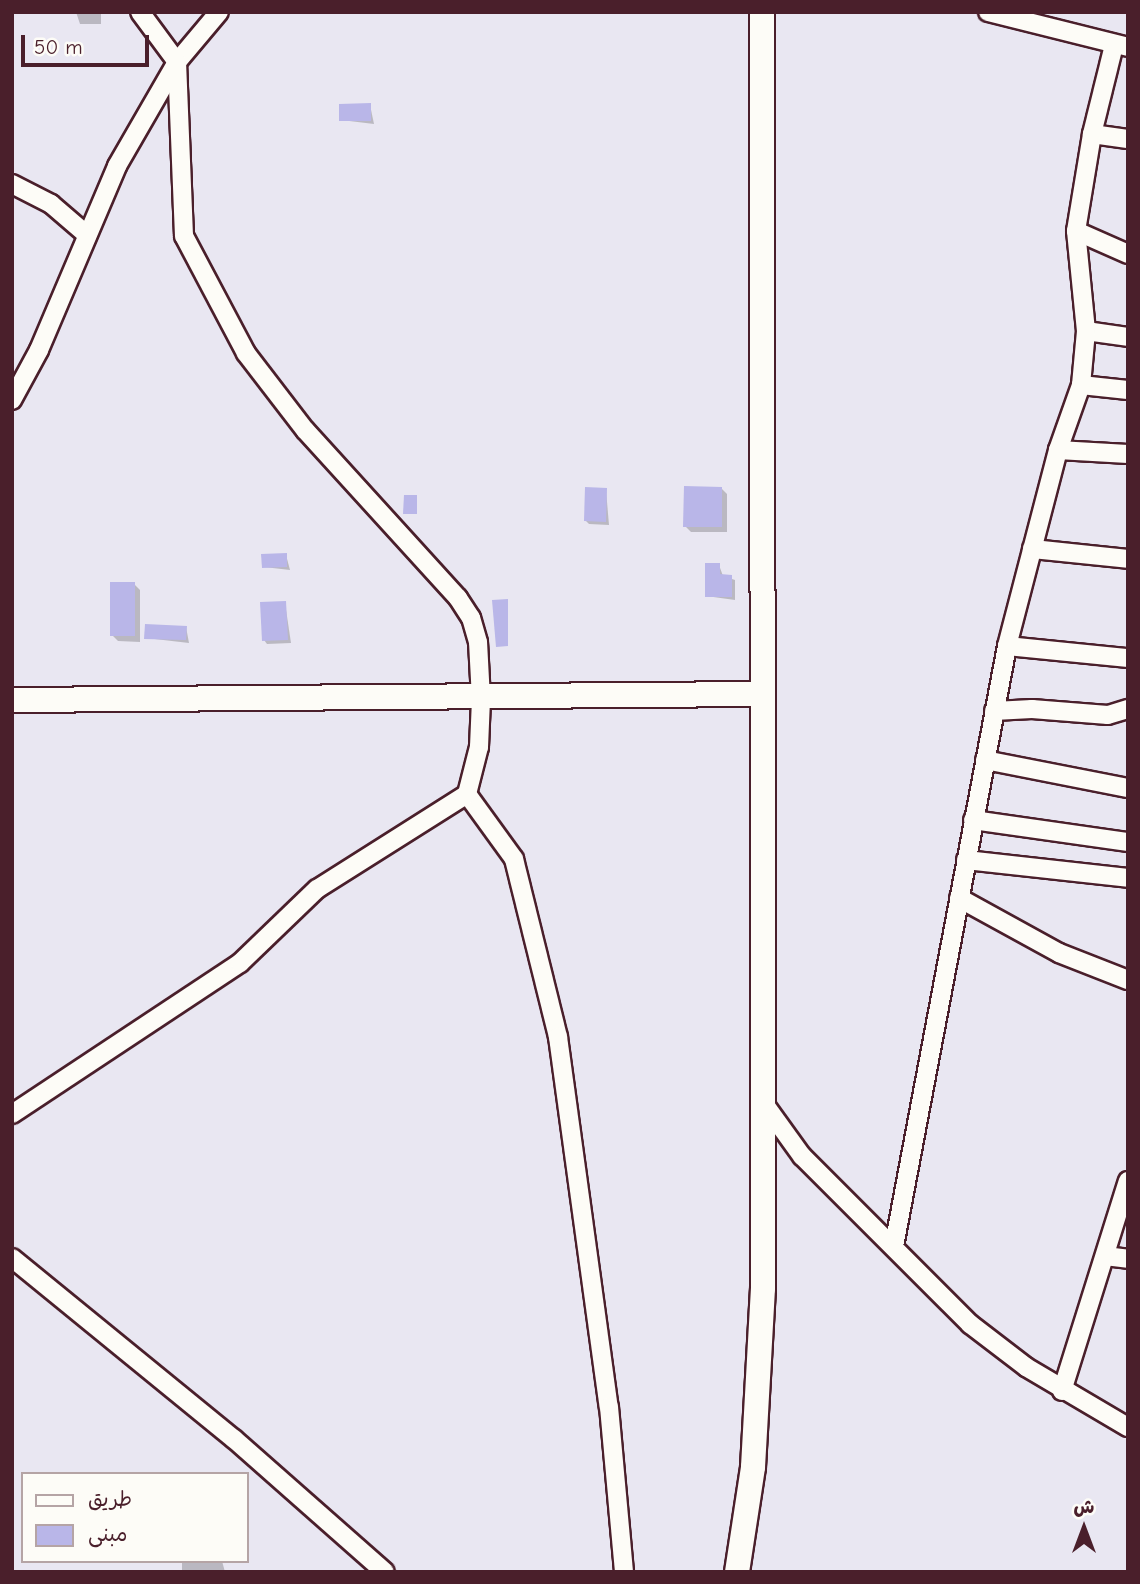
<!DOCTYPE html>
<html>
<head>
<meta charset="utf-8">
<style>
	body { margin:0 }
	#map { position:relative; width:1140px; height:1584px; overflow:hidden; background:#e9e7f2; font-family:"Comic Neue","Playpen Sans Arabic",sans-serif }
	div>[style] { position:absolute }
	.shadow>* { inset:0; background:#0003 }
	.building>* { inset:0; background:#b9b6e8 }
	.roads { filter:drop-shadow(2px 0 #4a1f2b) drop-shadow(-2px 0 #4a1f2b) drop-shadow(0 2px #4a1f2b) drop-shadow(0 -2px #4a1f2b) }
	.street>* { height:18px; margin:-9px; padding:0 9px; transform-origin:9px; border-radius:9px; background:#fdfcf7 }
	.secondary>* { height:24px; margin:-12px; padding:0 12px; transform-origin:12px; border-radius:12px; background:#fdfcf7 }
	span { translate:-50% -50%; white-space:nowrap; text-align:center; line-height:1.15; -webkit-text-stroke:7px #fdfcf7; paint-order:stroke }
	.frame { position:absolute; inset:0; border:14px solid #4a1f2b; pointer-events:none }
	.legend { position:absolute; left:21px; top:1472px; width:228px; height:91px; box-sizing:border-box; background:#fdfcf7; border:2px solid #b5a4a5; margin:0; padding:9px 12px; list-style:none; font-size:21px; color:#4a1f2b }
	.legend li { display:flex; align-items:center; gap:14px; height:35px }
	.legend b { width:35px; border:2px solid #b5a4a5 }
	.north { position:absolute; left:1049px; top:1493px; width:70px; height:70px; -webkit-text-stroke:5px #fdfcf7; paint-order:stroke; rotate:0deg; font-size:19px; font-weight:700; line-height:28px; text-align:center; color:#4a1f2b }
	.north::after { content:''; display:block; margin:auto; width:24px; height:32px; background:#4a1f2b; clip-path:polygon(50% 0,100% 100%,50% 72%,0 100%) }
	.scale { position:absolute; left:21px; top:35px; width:128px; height:32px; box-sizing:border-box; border:4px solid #4a1f2b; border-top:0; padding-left:9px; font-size:21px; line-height:24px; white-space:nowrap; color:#4a1f2b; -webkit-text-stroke:5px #fdfcf7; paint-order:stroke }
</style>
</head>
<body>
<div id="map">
	<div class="shadow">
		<i style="clip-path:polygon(76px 12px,101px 12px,101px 24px,80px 24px)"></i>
		<i style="clip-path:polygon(370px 105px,374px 124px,341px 120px)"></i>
		<i style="clip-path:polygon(721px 488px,727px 494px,727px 532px,691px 532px,685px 526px)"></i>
		<i style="clip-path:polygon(606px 490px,609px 525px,589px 524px,585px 520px)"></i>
		<i style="clip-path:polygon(286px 555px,290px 570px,264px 567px)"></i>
		<i style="clip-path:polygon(719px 565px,723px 576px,735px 580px,735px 600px,706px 596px)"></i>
		<i style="clip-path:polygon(134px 584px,140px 590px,140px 642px,118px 641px,112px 635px)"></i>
		<i style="clip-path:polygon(285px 603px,291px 643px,267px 644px,264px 640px)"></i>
		<i style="clip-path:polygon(186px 627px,189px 643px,146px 638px)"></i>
		<i style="clip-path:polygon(182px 1561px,222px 1561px,225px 1572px,182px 1572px)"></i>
	</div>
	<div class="building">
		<i style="clip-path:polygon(371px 103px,371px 121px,339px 121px,339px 104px)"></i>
		<i style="clip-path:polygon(684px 486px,722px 487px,722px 527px,683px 527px)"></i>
		<i style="clip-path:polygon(585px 487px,607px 488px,606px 522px,584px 521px)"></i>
		<i style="clip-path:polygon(404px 495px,417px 495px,417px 514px,403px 514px)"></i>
		<i style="clip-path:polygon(287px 553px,287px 567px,262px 568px,261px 554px)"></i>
		<i style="clip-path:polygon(705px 563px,720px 563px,720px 574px,732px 575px,732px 597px,705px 597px)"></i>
		<i style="clip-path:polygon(110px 582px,135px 582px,135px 636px,110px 636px)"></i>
		<i style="clip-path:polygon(508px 599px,508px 646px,496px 647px,492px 600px)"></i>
		<i style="clip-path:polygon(286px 601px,288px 640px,262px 641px,260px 602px)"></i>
		<i style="clip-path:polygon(145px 624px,187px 626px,186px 640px,144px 639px)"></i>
	</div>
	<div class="roads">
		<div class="street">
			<i style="left:988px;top:12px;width:144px;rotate:14deg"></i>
			<i style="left:1092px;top:134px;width:36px;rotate:8deg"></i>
			<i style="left:12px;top:184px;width:44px;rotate:27.1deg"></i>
			<i style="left:51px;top:204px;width:48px;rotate:40.7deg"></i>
			<i style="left:1076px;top:231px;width:57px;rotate:23.9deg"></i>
			<i style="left:1086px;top:331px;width:42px;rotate:8.1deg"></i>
			<i style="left:1081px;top:385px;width:47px;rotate:6.1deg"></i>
			<i style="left:12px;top:400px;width:57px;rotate:-61.6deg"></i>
			<i style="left:39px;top:350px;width:200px;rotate:-67deg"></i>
			<i style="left:117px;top:166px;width:120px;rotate:-60deg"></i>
			<i style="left:177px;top:62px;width:65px;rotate:-50deg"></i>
			<i style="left:1058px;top:450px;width:70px;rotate:3.3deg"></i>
			<i style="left:1032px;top:549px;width:97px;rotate:5.9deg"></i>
			<i style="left:1007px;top:646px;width:122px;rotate:5.7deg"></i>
			<i style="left:994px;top:711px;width:38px;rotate:-3deg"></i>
			<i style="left:1032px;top:709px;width:76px;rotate:4.5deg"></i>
			<i style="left:1108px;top:715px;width:21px;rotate:-17deg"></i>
			<i style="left:985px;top:760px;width:146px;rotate:11.1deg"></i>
			<i style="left:467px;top:794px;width:80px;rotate:54.1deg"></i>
			<i style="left:514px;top:859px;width:183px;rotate:76.1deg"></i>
			<i style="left:558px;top:1037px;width:373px;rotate:82.2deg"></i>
			<i style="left:609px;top:1407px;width:166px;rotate:84.8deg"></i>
			<i style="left:973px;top:820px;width:157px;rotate:8.1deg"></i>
			<i style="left:966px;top:860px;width:163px;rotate:6.3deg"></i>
			<i style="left:959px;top:898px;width:114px;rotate:28.8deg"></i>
			<i style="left:1059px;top:953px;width:74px;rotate:21.4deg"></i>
			<i style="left:763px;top:1102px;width:67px;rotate:54.2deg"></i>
			<i style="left:802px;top:1156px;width:238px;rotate:45deg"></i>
			<i style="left:970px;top:1324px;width:71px;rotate:37.5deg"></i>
			<i style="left:1026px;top:1367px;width:118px;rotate:30.5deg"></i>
			<i style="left:12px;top:1114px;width:273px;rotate:-33.5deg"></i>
			<i style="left:240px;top:963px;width:107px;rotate:-43.9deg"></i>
			<i style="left:317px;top:889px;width:178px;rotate:-32.3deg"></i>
			<i style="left:467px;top:794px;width:49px;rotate:-75.7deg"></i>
			<i style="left:479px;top:747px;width:48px;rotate:-87.6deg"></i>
			<i style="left:481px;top:699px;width:57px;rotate:-93deg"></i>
			<i style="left:478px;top:642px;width:25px;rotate:-106deg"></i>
			<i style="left:471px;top:618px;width:24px;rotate:-123deg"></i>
			<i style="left:458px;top:598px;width:227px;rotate:-132.3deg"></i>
			<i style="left:305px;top:430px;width:97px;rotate:-127.5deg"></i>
			<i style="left:246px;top:353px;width:132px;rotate:-117.9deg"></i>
			<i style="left:184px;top:236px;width:174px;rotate:-92.3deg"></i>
			<i style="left:177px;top:62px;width:62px;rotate:-126.5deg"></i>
			<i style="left:894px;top:1246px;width:611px;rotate:-79.33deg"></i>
			<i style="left:1007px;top:646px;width:203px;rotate:-75.4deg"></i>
			<i style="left:1058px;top:450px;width:69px;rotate:-70.5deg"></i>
			<i style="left:1081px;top:385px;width:54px;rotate:-84.7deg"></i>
			<i style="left:1086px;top:331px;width:100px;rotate:-95.7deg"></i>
			<i style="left:1076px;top:231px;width:98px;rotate:-80.6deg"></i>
			<i style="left:1092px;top:134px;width:92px;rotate:-76.1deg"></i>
			<i style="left:1105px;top:1256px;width:23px;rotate:7deg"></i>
			<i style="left:12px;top:1258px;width:286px;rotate:39.2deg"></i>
			<i style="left:234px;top:1439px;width:201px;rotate:41.4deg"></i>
			<i style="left:1062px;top:1391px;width:220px;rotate:-72.6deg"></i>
		</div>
		<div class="secondary">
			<i style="left:12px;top:700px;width:748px;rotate:-0.46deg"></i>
			<i style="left:737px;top:1572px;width:106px;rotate:-81.3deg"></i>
			<i style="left:753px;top:1467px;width:179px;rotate:-86.8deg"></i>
			<i style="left:763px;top:1288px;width:1276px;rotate:-90.04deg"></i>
		</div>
	</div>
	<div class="frame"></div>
	<ul class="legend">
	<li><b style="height:9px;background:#fdfcf7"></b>طريق</li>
	<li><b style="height:19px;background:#b9b6e8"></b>مبنى</li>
	</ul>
	<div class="north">ش</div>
	<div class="scale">50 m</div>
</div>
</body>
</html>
